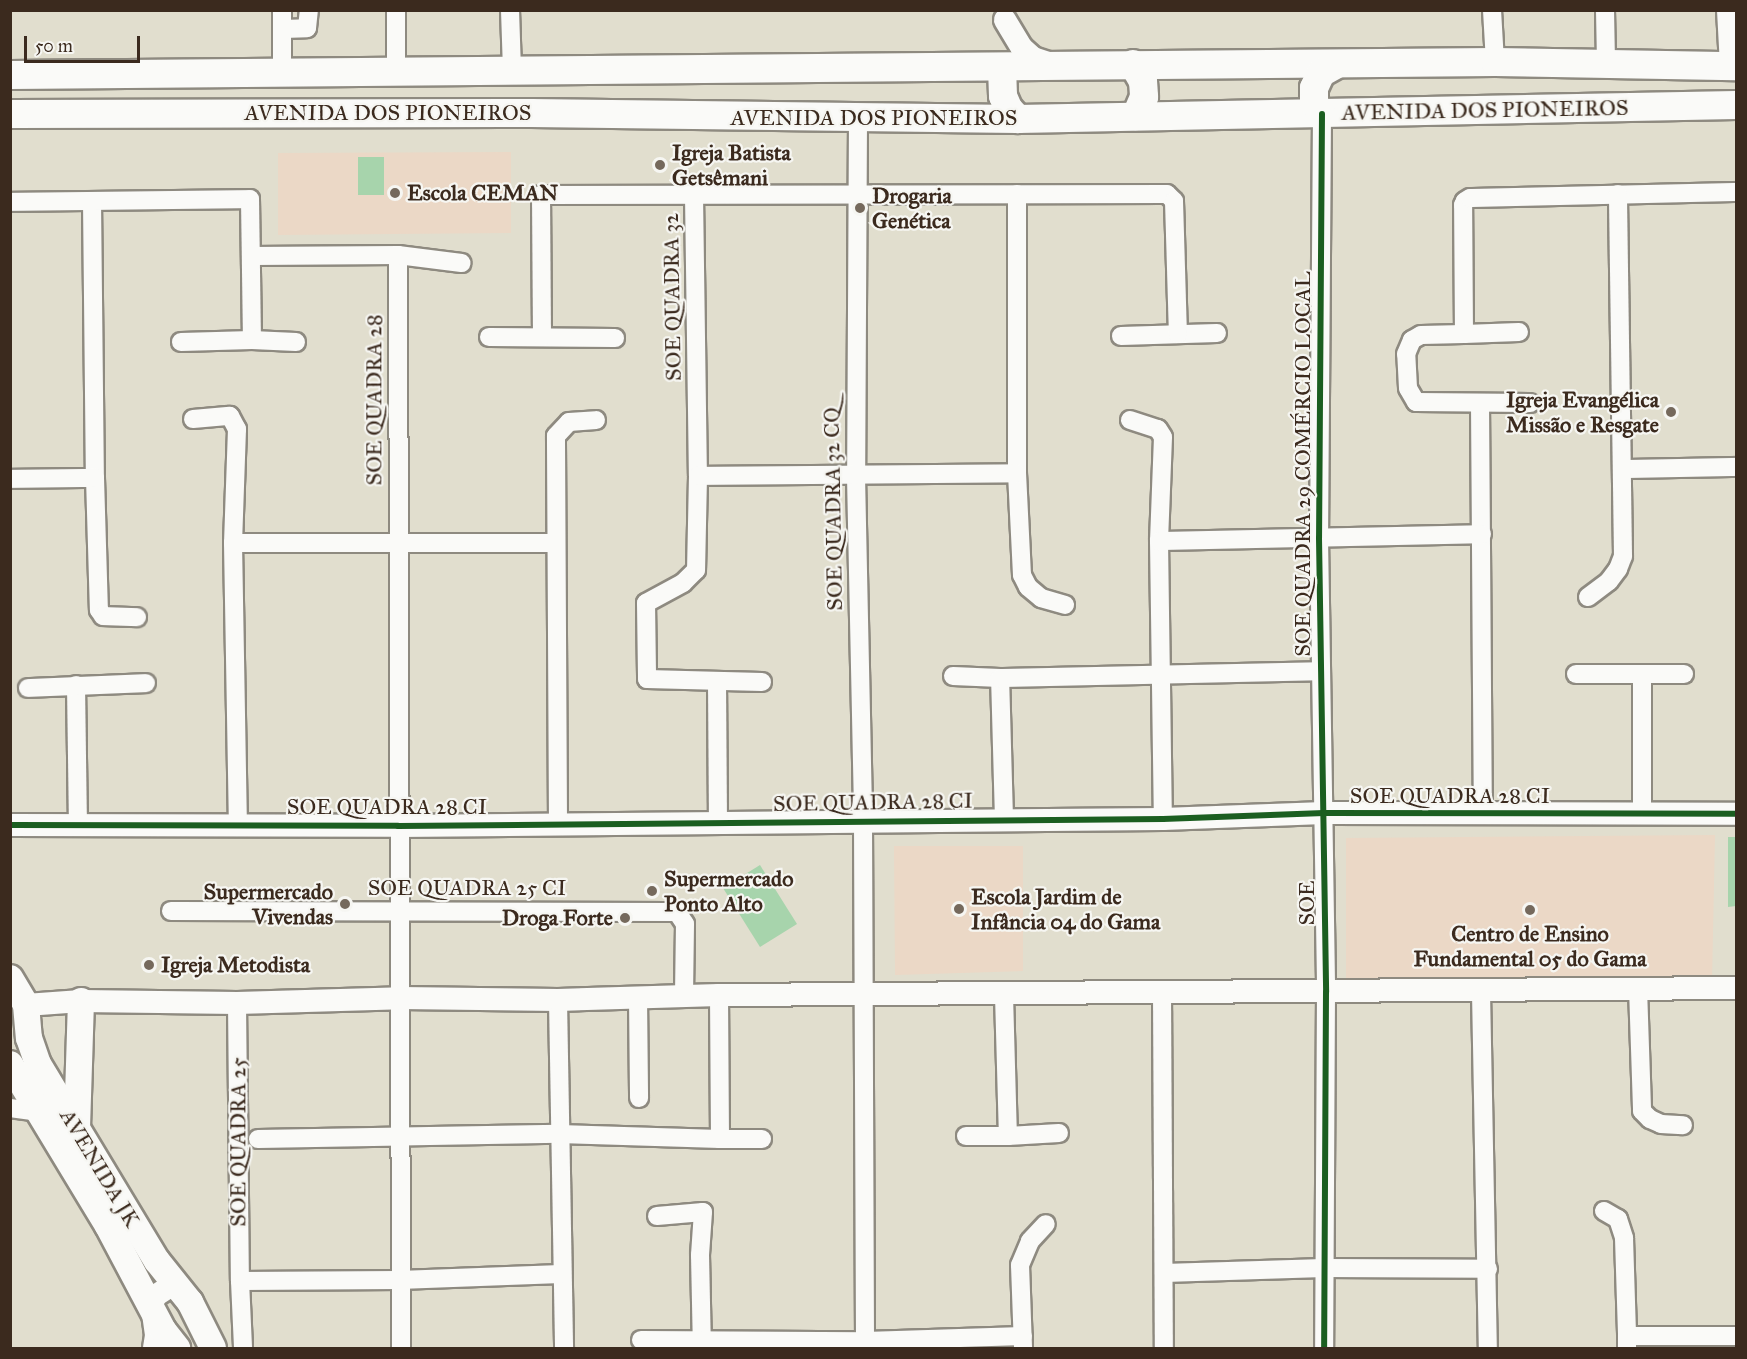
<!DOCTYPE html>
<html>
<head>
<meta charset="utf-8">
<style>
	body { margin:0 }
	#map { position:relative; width:1747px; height:1359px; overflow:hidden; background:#e1dece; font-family:"IM FELL Great Primer",serif }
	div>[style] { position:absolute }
	.built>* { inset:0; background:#ebd8c6 }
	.green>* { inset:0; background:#a7d4ac }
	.roads { filter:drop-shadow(2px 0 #8e8a80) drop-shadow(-2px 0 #8e8a80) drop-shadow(0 2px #8e8a80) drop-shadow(0 -2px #8e8a80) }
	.minor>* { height:18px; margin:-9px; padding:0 9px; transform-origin:9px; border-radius:9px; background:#fafaf8 }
	.tertiary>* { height:22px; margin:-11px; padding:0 11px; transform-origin:11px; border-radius:11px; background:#fafaf8 }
	.secondary>* { height:26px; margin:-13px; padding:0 13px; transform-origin:13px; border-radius:13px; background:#fafaf8 }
	.primary>* { height:28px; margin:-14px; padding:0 14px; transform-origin:14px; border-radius:14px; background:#fafaf8 }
	.cycleway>* { height:6px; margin:-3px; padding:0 3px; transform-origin:3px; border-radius:3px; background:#1b5e20 }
	.dots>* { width:16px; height:16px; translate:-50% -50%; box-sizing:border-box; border:3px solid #f6f6f2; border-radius:50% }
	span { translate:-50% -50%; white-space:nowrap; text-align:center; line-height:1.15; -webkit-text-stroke:4.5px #f6f6f2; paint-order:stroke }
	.street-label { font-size:22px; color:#3b2a1e }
	.poi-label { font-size:22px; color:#3b2a1e; font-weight:700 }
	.left { translate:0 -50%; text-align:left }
	.right { translate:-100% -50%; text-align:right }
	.frame { position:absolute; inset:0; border:12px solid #3b2a1e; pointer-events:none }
	.scale { position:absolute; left:24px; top:36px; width:116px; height:27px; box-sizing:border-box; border:3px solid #3b2a1e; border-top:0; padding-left:8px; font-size:18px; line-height:21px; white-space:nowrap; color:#3b2a1e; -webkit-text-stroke:4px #f6f6f2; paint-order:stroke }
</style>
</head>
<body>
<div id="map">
	<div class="built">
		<i style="clip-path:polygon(511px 152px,511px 233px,278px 235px,278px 153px)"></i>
		<i style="clip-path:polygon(1715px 835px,1712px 981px,1346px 984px,1346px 838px)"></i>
		<i style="clip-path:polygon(894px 846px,1023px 846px,1023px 971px,895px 975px)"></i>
	</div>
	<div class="green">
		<i style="clip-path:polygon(358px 157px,384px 157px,384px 195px,358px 195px)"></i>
		<i style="clip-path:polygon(1728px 837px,1736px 837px,1736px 906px,1728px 907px)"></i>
		<i style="clip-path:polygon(760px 865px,797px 924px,760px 947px,723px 888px)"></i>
	</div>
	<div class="roads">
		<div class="minor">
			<i style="left:282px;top:10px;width:64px;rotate:90deg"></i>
			<i style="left:396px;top:10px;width:61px;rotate:90deg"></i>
			<i style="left:510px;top:10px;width:60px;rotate:88.1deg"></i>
			<i style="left:1492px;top:10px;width:52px;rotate:86.7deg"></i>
			<i style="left:1605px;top:10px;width:54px;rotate:88.9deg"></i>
			<i style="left:1726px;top:10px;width:56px;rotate:86.9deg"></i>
			<i style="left:283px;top:29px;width:24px;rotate:-2deg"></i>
			<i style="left:307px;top:28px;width:18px;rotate:-84deg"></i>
			<i style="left:1322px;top:114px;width:424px;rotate:90.4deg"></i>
			<i style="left:1319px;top:538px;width:454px;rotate:89.1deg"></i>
			<i style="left:1326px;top:992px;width:356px;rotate:90.3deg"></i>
			<i style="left:858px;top:119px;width:357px;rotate:90.3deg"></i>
			<i style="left:856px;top:476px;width:345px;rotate:88.8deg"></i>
			<i style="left:863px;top:821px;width:527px;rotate:89.78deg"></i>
			<i style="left:1017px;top:194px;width:279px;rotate:90deg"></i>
			<i style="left:1017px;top:473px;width:102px;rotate:87.2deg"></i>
			<i style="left:1022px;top:575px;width:13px;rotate:63deg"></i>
			<i style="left:1028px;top:587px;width:17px;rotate:40deg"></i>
			<i style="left:1041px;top:598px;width:25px;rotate:16deg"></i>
			<i style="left:694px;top:195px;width:281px;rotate:89.2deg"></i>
			<i style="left:698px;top:476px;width:94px;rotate:91.2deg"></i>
			<i style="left:696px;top:570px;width:18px;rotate:135deg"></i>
			<i style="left:683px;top:583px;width:42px;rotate:151.6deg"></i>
			<i style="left:646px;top:603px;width:76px;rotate:89.2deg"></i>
			<i style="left:647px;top:679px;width:115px;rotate:1.5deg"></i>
			<i style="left:92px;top:201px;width:277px;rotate:89.4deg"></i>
			<i style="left:95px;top:478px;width:132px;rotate:88.3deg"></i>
			<i style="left:99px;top:610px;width:7px;rotate:56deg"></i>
			<i style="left:103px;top:616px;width:34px;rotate:2deg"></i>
			<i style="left:10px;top:202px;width:240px;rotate:-0.7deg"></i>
			<i style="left:250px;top:199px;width:141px;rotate:89.2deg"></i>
			<i style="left:398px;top:255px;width:1093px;rotate:89.84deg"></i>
			<i style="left:252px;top:256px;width:146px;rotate:-0.4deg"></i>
			<i style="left:398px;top:255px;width:64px;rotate:7.2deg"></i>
			<i style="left:1464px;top:334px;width:55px;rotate:-2.1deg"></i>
			<i style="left:1121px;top:336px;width:96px;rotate:-1.8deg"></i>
			<i style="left:489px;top:337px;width:126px;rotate:0.5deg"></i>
			<i style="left:542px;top:337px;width:142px;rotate:-90.4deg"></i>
			<i style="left:541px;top:195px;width:626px;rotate:-0.09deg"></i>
			<i style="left:1167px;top:194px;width:10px;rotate:45deg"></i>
			<i style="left:1174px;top:201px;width:133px;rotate:88.3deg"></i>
			<i style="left:181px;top:342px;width:71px;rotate:-1.6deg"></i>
			<i style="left:252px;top:340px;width:44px;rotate:2.6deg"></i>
			<i style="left:1480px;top:403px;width:412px;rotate:89.6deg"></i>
			<i style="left:1530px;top:403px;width:114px;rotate:-179.5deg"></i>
			<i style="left:1416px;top:402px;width:16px;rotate:-120deg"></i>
			<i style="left:1408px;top:388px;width:34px;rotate:-93deg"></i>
			<i style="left:1406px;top:354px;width:15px;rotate:-67deg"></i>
			<i style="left:1412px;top:340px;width:10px;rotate:-29deg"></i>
			<i style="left:1421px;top:335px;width:43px;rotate:-1.3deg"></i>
			<i style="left:1464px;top:334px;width:129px;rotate:-90.4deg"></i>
			<i style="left:1463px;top:205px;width:4px;rotate:-63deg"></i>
			<i style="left:1465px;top:201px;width:6px;rotate:-31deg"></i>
			<i style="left:1470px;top:198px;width:266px;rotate:-1.3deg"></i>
			<i style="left:193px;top:419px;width:37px;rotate:-5deg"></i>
			<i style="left:230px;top:416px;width:15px;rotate:62deg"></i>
			<i style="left:237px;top:429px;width:114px;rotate:92deg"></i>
			<i style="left:233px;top:543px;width:283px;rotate:89deg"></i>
			<i style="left:1130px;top:420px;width:29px;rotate:18deg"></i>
			<i style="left:1158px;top:429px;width:9px;rotate:58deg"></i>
			<i style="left:1163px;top:437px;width:104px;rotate:92.2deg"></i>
			<i style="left:1159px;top:541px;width:278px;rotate:89.2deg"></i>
			<i style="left:1623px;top:469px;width:113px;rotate:-1deg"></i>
			<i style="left:698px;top:476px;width:319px;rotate:-0.5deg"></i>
			<i style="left:10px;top:479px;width:85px;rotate:-0.7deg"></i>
			<i style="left:1159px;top:541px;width:323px;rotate:-1.2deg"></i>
			<i style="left:233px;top:543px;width:323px"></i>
			<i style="left:1588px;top:597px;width:26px;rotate:-37deg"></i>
			<i style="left:1609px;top:581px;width:15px;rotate:-53deg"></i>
			<i style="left:1618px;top:569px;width:14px;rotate:-69deg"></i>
			<i style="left:1623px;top:556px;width:362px;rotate:-90.8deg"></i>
			<i style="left:1576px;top:674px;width:108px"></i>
			<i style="left:1642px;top:674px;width:141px;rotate:90deg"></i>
			<i style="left:953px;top:676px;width:47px;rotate:2.4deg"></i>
			<i style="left:717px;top:681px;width:141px;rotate:89.6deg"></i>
			<i style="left:76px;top:685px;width:139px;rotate:89.2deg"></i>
			<i style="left:28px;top:688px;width:118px;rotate:-2.4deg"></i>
			<i style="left:1004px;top:819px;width:141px;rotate:-91.6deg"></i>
			<i style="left:1000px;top:678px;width:321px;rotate:-1.2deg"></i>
			<i style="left:558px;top:824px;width:388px;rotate:-90.3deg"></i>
			<i style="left:556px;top:436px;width:19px;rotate:-47deg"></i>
			<i style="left:569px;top:422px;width:27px;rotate:-4deg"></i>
			<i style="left:171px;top:911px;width:506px;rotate:0.11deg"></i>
			<i style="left:677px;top:912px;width:14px;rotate:56deg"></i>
			<i style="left:685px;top:924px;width:72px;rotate:90.8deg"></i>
			<i style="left:1638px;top:988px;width:123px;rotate:88.1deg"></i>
			<i style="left:1642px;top:1111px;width:11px;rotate:45deg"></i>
			<i style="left:1650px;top:1119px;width:12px;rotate:24deg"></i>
			<i style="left:1661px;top:1124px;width:22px;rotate:3deg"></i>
			<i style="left:1162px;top:992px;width:356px;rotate:89.7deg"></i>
			<i style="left:1481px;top:992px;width:356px;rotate:88.9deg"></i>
			<i style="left:719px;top:995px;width:144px;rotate:89.6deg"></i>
			<i style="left:720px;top:1139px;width:42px"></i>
			<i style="left:1004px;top:995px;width:141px;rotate:88.4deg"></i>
			<i style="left:1008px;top:1136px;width:51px;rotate:-3.4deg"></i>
			<i style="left:638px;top:997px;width:101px;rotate:89.4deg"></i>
			<i style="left:558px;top:1000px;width:348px;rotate:89deg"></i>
			<i style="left:237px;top:1003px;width:278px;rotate:89.4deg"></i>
			<i style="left:240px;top:1281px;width:67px;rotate:87.4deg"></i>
			<i style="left:10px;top:1108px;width:28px;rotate:8deg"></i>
			<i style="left:966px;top:1136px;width:42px"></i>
			<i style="left:258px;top:1139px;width:301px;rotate:-1deg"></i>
			<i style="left:559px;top:1134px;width:161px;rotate:1.8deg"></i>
			<i style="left:1604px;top:1211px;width:16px;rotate:30deg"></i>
			<i style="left:1618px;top:1219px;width:20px;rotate:72deg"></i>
			<i style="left:1624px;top:1238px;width:98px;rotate:88.2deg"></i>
			<i style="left:657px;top:1216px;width:46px;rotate:-5deg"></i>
			<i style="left:703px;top:1212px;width:43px;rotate:94deg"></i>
			<i style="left:700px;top:1255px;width:93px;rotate:88.8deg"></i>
			<i style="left:1164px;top:1273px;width:160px;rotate:-1.8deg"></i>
			<i style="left:1324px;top:1268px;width:164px;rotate:0.3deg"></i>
			<i style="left:240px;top:1281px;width:159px;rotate:-0.4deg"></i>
			<i style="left:399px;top:1280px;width:162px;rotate:-2.1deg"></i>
			<i style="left:641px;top:1340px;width:224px;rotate:0.3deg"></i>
			<i style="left:865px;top:1341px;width:158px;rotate:-1.8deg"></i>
			<i style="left:1023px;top:1347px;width:82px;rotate:-92.1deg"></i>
			<i style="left:1020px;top:1265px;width:26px;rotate:-67deg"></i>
			<i style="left:1030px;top:1241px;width:23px;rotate:-47deg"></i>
			<i style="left:1627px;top:1348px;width:12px;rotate:-90deg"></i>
			<i style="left:1627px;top:1336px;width:109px"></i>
		</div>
		<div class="tertiary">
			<i style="left:1005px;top:20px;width:33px;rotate:59deg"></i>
			<i style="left:1022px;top:48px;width:15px;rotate:42deg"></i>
			<i style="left:1033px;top:58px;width:20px;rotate:18deg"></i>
			<i style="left:10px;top:825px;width:388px;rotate:0.1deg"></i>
			<i style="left:398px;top:826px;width:765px;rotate:-0.52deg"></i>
			<i style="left:1163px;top:819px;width:161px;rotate:-2.1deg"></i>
			<i style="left:1324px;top:813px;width:412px;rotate:0.1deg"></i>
			<i style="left:26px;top:1005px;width:55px;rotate:-4.2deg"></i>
			<i style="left:81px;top:1001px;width:156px;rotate:0.7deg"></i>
			<i style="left:237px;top:1003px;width:164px;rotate:-1.7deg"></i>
			<i style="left:401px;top:998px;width:157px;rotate:0.7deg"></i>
			<i style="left:558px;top:1000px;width:161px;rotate:-1.8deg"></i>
			<i style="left:719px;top:995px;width:1017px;rotate:-0.39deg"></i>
			<i style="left:154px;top:1348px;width:13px;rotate:-81deg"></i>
			<i style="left:156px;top:1335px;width:29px;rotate:-98deg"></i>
			<i style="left:152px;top:1306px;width:10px;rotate:-73deg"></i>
			<i style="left:155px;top:1296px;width:17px;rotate:-33deg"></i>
			<i style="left:169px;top:1287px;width:10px;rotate:11deg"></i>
		</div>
		<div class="secondary">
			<i style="left:10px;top:978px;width:31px;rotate:59deg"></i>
			<i style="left:26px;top:1005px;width:33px;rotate:85deg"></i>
			<i style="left:29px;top:1038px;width:28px;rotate:71deg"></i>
			<i style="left:38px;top:1064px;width:230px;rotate:58.9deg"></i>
			<i style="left:157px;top:1261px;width:53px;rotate:51.2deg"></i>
			<i style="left:190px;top:1302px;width:51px;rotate:63.4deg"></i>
			<i style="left:10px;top:1064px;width:189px;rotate:58.8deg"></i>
			<i style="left:108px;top:1226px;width:118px;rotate:62.1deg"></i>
			<i style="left:163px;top:1330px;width:23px;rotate:52deg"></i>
			<i style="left:77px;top:1128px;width:127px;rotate:-88.2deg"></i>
		</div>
		<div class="primary">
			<i style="left:1133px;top:64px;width:20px;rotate:60deg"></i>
			<i style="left:1143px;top:81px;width:16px;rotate:86deg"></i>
			<i style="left:1144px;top:97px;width:21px;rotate:113deg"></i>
			<i style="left:1002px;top:67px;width:29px;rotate:88deg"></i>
			<i style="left:1003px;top:96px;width:13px;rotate:67deg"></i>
			<i style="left:1008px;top:108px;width:15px;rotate:48deg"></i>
			<i style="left:10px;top:75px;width:1485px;rotate:-0.5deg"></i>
			<i style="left:1495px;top:62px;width:241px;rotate:1deg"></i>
			<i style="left:10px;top:114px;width:521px;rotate:-0.11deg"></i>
			<i style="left:531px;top:113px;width:487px;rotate:0.7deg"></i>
			<i style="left:1018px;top:119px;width:718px;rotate:-1.12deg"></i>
			<i style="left:1322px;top:114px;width:14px;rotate:-126deg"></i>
			<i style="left:1314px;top:103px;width:15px;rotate:-90deg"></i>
			<i style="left:1314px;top:88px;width:17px;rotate:-65deg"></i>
			<i style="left:1321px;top:73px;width:18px;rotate:-29deg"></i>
		</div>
	</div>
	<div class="cycleway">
		<i style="left:1322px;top:114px;width:424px;rotate:90.4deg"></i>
		<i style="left:1319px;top:538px;width:454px;rotate:89.1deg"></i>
		<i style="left:1326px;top:992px;width:356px;rotate:90.3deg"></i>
		<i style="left:10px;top:825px;width:388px;rotate:0.1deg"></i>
		<i style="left:398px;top:826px;width:765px;rotate:-0.52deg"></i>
		<i style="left:1163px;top:819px;width:161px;rotate:-2.1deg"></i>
		<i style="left:1324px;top:813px;width:412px;rotate:0.1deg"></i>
	</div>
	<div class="dots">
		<i style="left:660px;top:165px;background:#75695c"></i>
		<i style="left:395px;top:193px;background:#75695c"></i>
		<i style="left:860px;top:208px;background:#75695c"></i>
		<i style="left:1671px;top:412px;background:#75695c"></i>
		<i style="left:652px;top:891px;background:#75695c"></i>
		<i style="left:345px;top:904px;background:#75695c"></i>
		<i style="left:959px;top:909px;background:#75695c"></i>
		<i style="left:1530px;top:910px;background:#75695c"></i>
		<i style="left:625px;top:918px;background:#75695c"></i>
		<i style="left:149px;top:965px;background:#75695c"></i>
	</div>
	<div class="street-label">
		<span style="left:1485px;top:110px;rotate:-1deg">AVENIDA DOS PIONEIROS</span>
		<span style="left:388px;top:113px">AVENIDA DOS PIONEIROS</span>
		<span style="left:874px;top:118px">AVENIDA DOS PIONEIROS</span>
		<span style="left:672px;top:297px;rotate:-91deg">SOE QUADRA 32</span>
		<span style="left:374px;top:400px;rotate:-90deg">SOE QUADRA 28</span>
		<span style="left:1303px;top:464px;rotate:-90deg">SOE QUADRA 29 COMÉRCIO LOCAL</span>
		<span style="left:833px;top:509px;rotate:-91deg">SOE QUADRA 32 CQ</span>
		<span style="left:1450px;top:796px">SOE QUADRA 28 CI</span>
		<span style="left:873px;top:802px;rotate:-1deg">SOE QUADRA 28 CI</span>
		<span style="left:387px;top:807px">SOE QUADRA 28 CI</span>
		<span style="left:467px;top:888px">SOE QUADRA 25 CI</span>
		<span style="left:1307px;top:903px;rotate:-90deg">SOE</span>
		<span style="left:238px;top:1142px;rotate:-90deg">SOE QUADRA 25</span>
		<span style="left:100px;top:1168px;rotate:59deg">AVENIDA JK</span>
	</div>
	<div class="poi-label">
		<span class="left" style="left:672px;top:165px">Igreja Batista<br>Getsêmani</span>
		<span class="left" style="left:407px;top:193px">Escola CEMAN</span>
		<span class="left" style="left:872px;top:208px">Drogaria<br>Genética</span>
		<span class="right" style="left:1659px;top:412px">Igreja Evangélica<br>Missão e Resgate</span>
		<span class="left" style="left:664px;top:891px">Supermercado<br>Ponto Alto</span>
		<span class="right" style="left:333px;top:904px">Supermercado<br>Vivendas</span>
		<span class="left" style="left:971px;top:909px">Escola Jardim de<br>Infância 04 do Gama</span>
		<span class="right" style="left:613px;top:918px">Droga Forte</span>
		<span style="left:1530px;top:946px">Centro de Ensino<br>Fundamental 05 do Gama</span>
		<span class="left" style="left:161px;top:965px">Igreja Metodista</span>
	</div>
	<div class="frame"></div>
	<div class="scale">50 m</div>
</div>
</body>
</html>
